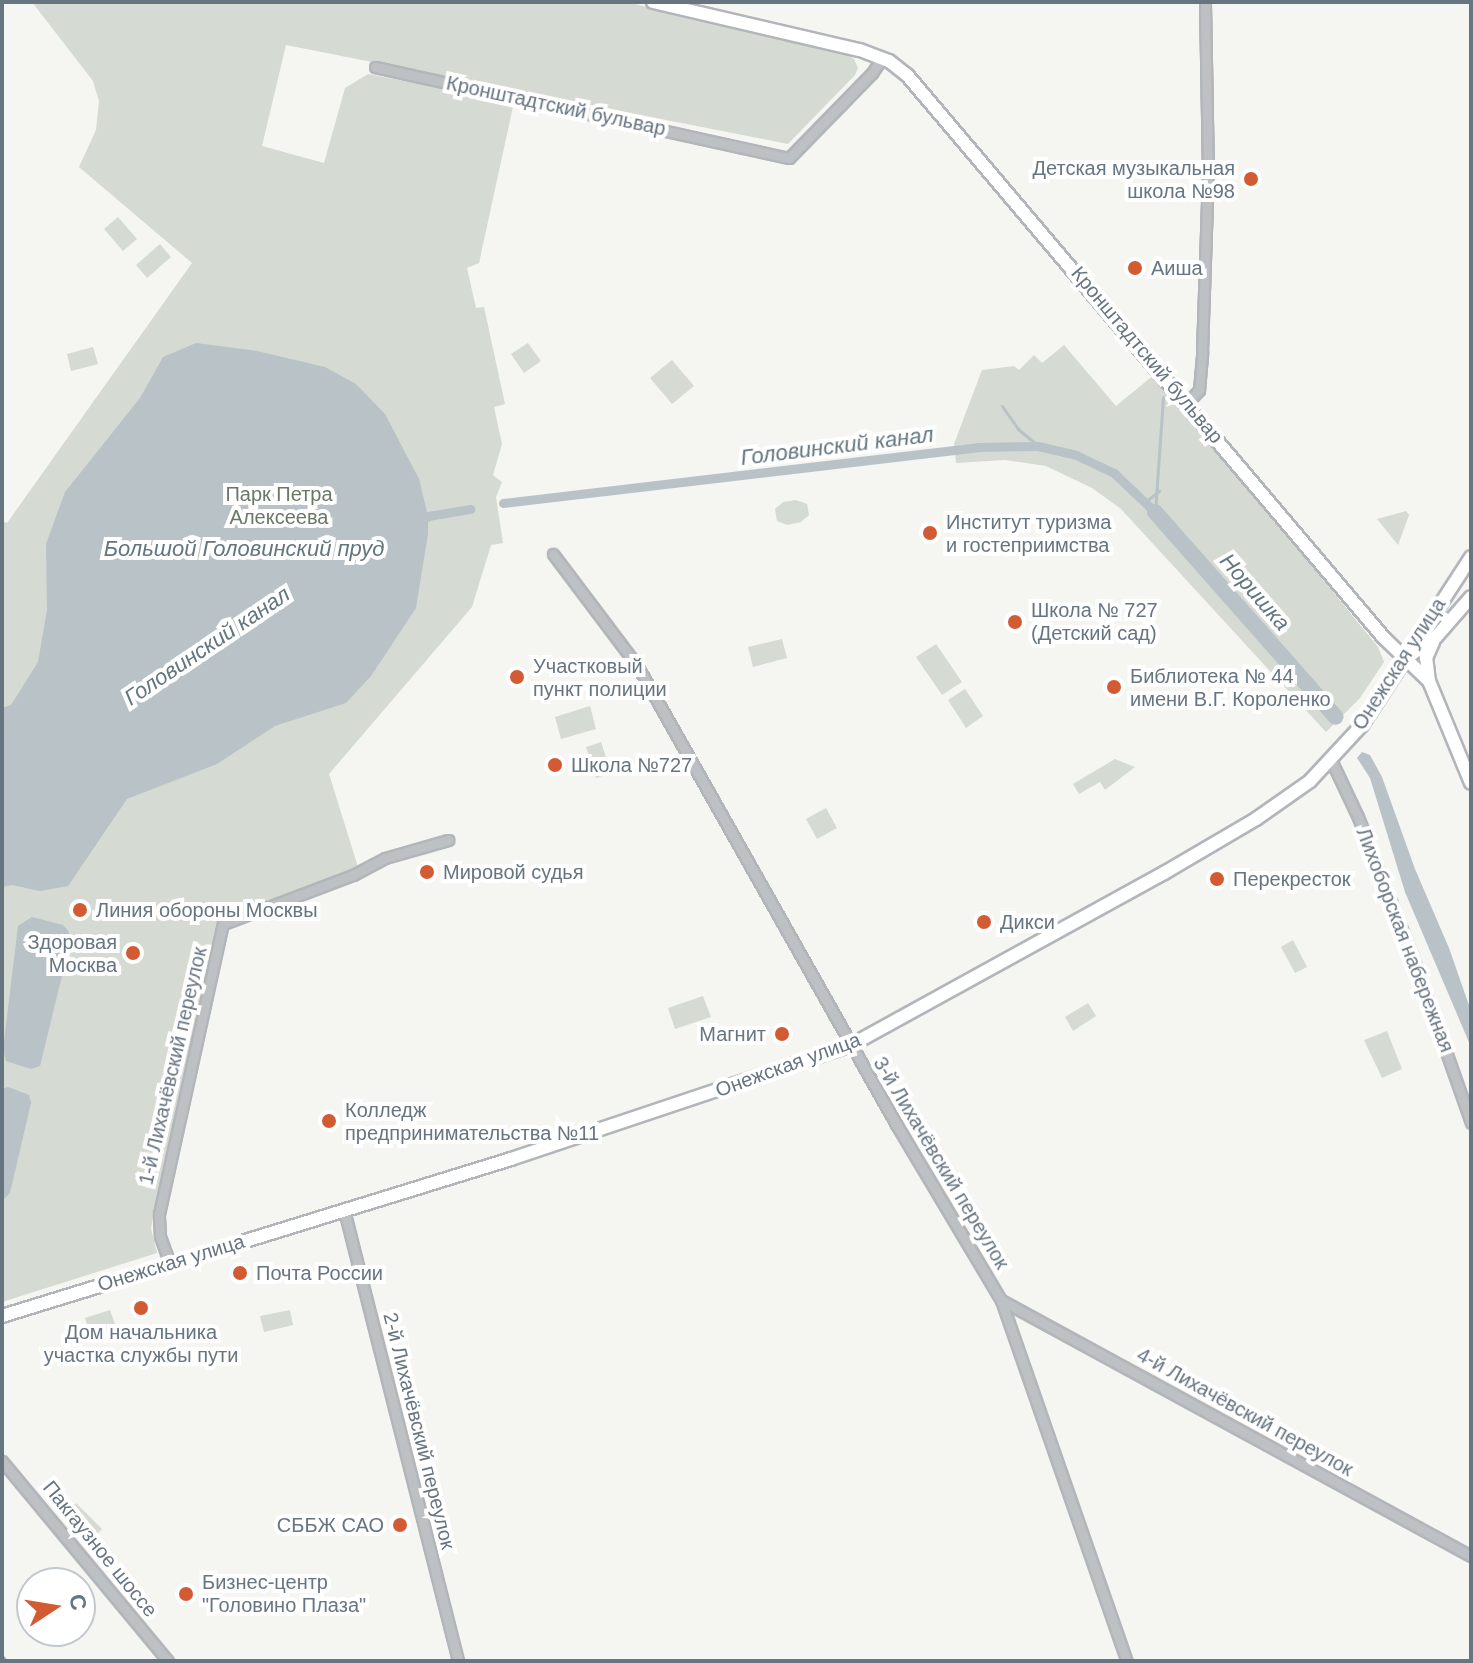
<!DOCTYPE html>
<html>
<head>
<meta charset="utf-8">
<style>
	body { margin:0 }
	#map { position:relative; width:1473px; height:1663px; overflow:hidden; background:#f5f5f2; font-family:Helvetica,sans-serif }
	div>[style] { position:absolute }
	.green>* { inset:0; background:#d5dad2 }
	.water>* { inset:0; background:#b8c2c7 }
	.stream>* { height:3px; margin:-1.5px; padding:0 1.5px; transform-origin:1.5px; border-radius:1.5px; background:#b8c2c7 }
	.canal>* { height:9px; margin:-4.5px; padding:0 4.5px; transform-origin:4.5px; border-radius:4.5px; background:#b8c2c7 }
	.river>* { height:16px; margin:-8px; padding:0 8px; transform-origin:8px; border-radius:8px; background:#b8c2c7 }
	.roads { filter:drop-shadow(2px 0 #b2b6ba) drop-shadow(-2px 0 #b2b6ba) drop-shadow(0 2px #b2b6ba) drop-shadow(0 -2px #b2b6ba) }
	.street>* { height:9px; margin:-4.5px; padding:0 4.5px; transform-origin:4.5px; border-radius:4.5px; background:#bdc1c4 }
	.secondary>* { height:12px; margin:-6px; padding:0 6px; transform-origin:6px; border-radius:6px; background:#fff }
	.rail>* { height:6px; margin-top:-3px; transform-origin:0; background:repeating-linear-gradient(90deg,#fff 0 9px,#9fa5aa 0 18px); box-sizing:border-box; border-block:2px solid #9fa5aa }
	.dots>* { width:22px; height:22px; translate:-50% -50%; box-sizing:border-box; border:4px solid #fff; border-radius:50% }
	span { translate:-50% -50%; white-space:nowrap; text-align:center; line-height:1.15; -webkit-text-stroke:8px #fff; paint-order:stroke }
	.street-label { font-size:20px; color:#677581 }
	.poi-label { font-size:20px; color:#677581 }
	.right { translate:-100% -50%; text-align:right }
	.left { translate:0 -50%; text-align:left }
	.park-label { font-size:20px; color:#697965 }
	.water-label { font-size:22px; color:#63767e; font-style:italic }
	.frame { position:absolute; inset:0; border:4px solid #677581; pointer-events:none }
	.north { position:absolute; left:16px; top:1567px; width:80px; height:80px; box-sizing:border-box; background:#fff; border:2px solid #c2c8cd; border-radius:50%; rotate:78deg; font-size:22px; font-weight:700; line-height:32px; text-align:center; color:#677581 }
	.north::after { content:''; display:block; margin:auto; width:28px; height:36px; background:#d35b34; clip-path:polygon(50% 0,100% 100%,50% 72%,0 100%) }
</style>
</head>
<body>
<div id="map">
	<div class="green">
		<i style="clip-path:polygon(32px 2px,626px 2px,842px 52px,854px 59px,858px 68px,855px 75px,788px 144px,286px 45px,262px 146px,324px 163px,345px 88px,368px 74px,514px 102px,479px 263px,467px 268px,476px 308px,484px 307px,505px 404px,494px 407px,502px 444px,493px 475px,502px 482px,496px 497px,503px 543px,491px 545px,472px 607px,329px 774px,358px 867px,220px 918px,151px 1228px,157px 1253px,2px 1302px,2px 521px,7px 523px,192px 263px,79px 167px,96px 130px,99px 101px,93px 81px)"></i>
		<i style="clip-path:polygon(118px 217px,137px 239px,123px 251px,104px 229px)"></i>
		<i style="clip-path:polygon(160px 244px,171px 257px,147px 278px,136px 265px)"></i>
		<i style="clip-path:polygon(528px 343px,541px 361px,524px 373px,511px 354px)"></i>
		<i style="clip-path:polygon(1064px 345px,1116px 406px,1155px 374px,1378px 647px,1384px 662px,1360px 698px,1326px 732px,1121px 509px,1092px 488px,1046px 466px,1005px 460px,956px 463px,954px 444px,982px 370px,1014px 366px,1019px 370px,1034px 355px,1042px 363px)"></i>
		<i style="clip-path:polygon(93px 347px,98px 364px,71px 371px,67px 354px)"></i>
		<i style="clip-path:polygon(672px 360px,694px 386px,672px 404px,650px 378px)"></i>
		<i style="clip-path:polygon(796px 500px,807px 504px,809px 515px,801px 522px,787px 525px,777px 521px,775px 509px,783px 502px)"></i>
		<i style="clip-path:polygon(1406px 511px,1409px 515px,1398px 545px,1377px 519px)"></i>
		<i style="clip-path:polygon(782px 639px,787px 658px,753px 667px,748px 647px)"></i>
		<i style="clip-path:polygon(936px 644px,962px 682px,942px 695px,916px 657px)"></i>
		<i style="clip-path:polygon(965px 689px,983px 716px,966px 728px,948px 700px)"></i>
		<i style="clip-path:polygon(590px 706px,596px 729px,561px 739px,555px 717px)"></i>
		<i style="clip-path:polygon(601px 742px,611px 773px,596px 778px,586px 747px)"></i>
		<i style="clip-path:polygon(1115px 759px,1135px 767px,1105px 790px,1100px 782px,1079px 794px,1073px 784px)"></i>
		<i style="clip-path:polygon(826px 808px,837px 828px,817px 839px,806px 819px)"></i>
		<i style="clip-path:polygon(1293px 940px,1307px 967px,1295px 973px,1281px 947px)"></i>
		<i style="clip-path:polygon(703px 996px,711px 1017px,675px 1029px,668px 1008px)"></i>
		<i style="clip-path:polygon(1088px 1003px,1096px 1016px,1073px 1031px,1065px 1017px)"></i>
		<i style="clip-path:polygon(1387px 1031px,1402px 1069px,1382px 1078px,1364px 1040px)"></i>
		<i style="clip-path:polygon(110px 1310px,116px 1327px,91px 1336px,85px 1318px)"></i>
		<i style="clip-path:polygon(290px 1310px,293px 1325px,264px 1332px,260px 1316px)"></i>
		<i style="clip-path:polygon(76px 1503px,102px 1529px,88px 1544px,63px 1517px)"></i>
	</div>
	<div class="water">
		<i style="clip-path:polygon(196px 343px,257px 351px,325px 367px,356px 384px,385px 414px,419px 479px,428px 516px,428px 534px,416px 608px,371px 676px,346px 703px,275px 726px,217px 764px,127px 799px,68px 886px,40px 891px,12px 885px,2px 887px,2px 708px,11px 705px,38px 662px,47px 610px,46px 544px,65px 492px,140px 398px,163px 357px)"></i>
		<i style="clip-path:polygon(1362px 752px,1370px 755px,1382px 777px,1415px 869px,1449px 948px,1471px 1011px,1471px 1047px,1405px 892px,1370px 778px,1357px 758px)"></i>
		<i style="clip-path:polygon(32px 917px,63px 925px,69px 932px,70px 943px,40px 1066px,31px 1069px,6px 1061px,3px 1050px,18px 926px)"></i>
		<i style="clip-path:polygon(8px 1087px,29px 1095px,31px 1103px,10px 1193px,2px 1201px,2px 1089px)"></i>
	</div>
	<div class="stream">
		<i style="left:1002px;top:406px;width:28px;rotate:55deg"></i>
		<i style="left:1018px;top:429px;width:26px;rotate:40deg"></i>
		<i style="left:1145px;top:502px;width:18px;rotate:-38deg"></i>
		<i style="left:1155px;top:512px;width:115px;rotate:-86deg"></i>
	</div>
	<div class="canal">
		<i style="left:503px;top:503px;width:478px;rotate:-6.7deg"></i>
		<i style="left:978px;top:447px;width:60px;rotate:-1deg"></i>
		<i style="left:1038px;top:446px;width:39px;rotate:13deg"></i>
		<i style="left:1076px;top:455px;width:42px;rotate:25.3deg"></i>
		<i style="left:1114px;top:473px;width:57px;rotate:43.6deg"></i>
		<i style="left:420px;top:522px;width:10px;rotate:-37deg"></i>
		<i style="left:428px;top:516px;width:43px;rotate:-9.5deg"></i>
	</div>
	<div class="river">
		<i style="left:1155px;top:512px;width:273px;rotate:48.6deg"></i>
	</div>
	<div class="roads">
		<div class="street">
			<i style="left:375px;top:67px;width:424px;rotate:12.4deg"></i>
			<i style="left:789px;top:158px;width:119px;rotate:-45.7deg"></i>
			<i style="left:872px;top:73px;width:18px;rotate:-56deg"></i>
			<i style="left:1187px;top:403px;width:18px;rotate:-47deg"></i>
			<i style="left:1199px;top:390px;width:38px;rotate:-85deg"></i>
			<i style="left:1202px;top:352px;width:177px;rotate:-88.1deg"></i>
			<i style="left:1208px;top:175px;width:173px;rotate:-91deg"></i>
			<i style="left:553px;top:554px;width:141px;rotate:53deg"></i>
			<i style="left:638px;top:667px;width:525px;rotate:60.55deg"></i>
			<i style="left:896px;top:1124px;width:205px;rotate:59.2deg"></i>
			<i style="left:1001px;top:1300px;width:382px;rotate:70.8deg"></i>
			<i style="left:1331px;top:760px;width:63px;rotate:64.7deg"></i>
			<i style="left:1358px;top:817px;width:148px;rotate:68.6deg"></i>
			<i style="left:1412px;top:955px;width:178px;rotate:70.6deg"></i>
			<i style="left:344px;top:1210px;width:465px;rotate:75.8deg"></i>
			<i style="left:170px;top:1264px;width:30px;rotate:-110deg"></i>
			<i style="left:160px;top:1236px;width:22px;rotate:-93deg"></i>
			<i style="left:159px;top:1214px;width:297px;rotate:-77.6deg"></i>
			<i style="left:223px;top:924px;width:139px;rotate:-20.7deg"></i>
			<i style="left:353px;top:875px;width:36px;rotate:-28deg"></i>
			<i style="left:385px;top:858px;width:66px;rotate:-15.9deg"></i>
			<i style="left:1001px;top:1300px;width:535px;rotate:28.58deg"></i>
			<i style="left:2px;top:1461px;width:260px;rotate:50.3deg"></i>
		</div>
		<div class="secondary">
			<i style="left:653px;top:2px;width:212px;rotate:13.1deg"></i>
			<i style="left:860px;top:50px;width:31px;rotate:21deg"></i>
			<i style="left:889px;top:61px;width:23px;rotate:38deg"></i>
			<i style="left:907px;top:75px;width:738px;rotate:49.73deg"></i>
			<i style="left:1384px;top:638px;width:62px;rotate:43.7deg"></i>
			<i style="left:1429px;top:681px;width:110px;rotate:67.6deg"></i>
			<i style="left:1409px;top:656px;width:33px;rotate:-35deg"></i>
			<i style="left:1436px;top:637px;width:53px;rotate:-48.8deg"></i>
			<i style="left:1429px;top:681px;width:23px;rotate:-97deg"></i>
			<i style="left:1426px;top:658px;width:17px;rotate:-66deg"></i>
			<i style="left:2px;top:1316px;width:533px;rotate:-17.14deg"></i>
			<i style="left:511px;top:1159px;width:359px;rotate:-18.5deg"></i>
			<i style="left:851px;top:1045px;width:357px;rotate:-28.8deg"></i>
			<i style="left:1164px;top:873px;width:107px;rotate:-30.4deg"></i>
			<i style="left:1256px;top:819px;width:66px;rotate:-35.1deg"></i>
			<i style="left:1310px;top:781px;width:76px;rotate:-47.1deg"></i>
			<i style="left:1362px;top:725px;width:200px;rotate:-57deg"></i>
		</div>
	</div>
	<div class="rail">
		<i style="left:2px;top:1658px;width:4px;rotate:56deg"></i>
	</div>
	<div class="dots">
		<i style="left:1251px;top:179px;background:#d35b34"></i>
		<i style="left:1135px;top:268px;background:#d35b34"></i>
		<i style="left:930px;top:533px;background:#d35b34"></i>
		<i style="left:1015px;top:622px;background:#d35b34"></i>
		<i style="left:517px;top:677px;background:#d35b34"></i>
		<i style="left:1114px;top:687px;background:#d35b34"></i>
		<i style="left:555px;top:765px;background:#d35b34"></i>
		<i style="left:427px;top:872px;background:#d35b34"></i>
		<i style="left:1217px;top:879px;background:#d35b34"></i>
		<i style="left:80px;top:910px;background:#d35b34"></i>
		<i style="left:984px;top:922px;background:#d35b34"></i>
		<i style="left:133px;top:953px;background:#d35b34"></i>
		<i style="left:782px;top:1034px;background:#d35b34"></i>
		<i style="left:329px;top:1121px;background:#d35b34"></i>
		<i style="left:240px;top:1273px;background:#d35b34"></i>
		<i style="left:141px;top:1308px;background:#d35b34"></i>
		<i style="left:400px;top:1525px;background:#d35b34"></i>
		<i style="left:186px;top:1594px;background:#d35b34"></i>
	</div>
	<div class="street-label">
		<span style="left:556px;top:106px;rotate:12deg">Кронштадтский бульвар</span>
		<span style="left:1147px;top:355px;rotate:50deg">Кронштадтский бульвар</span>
		<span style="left:1399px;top:664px;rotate:-57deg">Онежская улица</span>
		<span style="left:1405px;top:940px;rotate:69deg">Лихоборская набережная</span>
		<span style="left:788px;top:1065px;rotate:-20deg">Онежская улица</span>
		<span style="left:173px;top:1066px;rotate:-77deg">1-й Лихачёвский переулок</span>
		<span style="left:941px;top:1163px;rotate:59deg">3-й Лихачёвский переулок</span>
		<span style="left:171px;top:1263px;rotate:-17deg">Онежская улица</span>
		<span style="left:1245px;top:1412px;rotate:29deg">4-й Лихачёвский переулок</span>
		<span style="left:419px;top:1431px;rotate:76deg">2-й Лихачёвский переулок</span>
		<span style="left:100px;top:1549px;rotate:51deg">Пакгаузное шоссе</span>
	</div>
	<div class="poi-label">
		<span class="right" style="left:1235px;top:180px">Детская музыкальная<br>школа №98</span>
		<span class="left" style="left:1151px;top:268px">Аиша</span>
		<span class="left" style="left:946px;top:534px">Институт туризма<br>и гостеприимства</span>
		<span class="left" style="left:1031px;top:622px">Школа № 727<br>(Детский сад)</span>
		<span class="left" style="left:533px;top:678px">Участковый<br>пункт полиции</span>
		<span class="left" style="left:1130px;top:688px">Библиотека № 44<br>имени В.Г. Короленко</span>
		<span class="left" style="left:571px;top:765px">Школа №727</span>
		<span class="left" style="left:443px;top:872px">Мировой судья</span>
		<span class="left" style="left:1233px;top:879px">Перекресток</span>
		<span class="left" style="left:96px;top:910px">Линия обороны Москвы</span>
		<span class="left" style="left:1000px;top:922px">Дикси</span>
		<span class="right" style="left:117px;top:954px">Здоровая<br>Москва</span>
		<span class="right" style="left:766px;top:1034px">Магнит</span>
		<span class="left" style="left:345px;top:1122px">Колледж<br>предпринимательства №11</span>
		<span class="left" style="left:256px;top:1273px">Почта России</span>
		<span style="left:141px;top:1344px">Дом начальника<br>участка службы пути</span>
		<span class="right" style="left:384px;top:1525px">СББЖ САО</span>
		<span class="left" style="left:202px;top:1594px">Бизнес-центр<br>"Головино Плаза"</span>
	</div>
	<div class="park-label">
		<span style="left:279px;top:506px">Парк Петра<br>Алексеева</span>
	</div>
	<div class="water-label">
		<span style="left:837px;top:446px;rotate:-7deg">Головинский канал</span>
		<span style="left:244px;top:549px">Большой Головинский пруд</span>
		<span style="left:1255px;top:592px;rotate:49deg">Норишка</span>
		<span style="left:207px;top:646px;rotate:-34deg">Головинский канал</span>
	</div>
	<div class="frame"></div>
	<div class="north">С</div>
</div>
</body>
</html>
